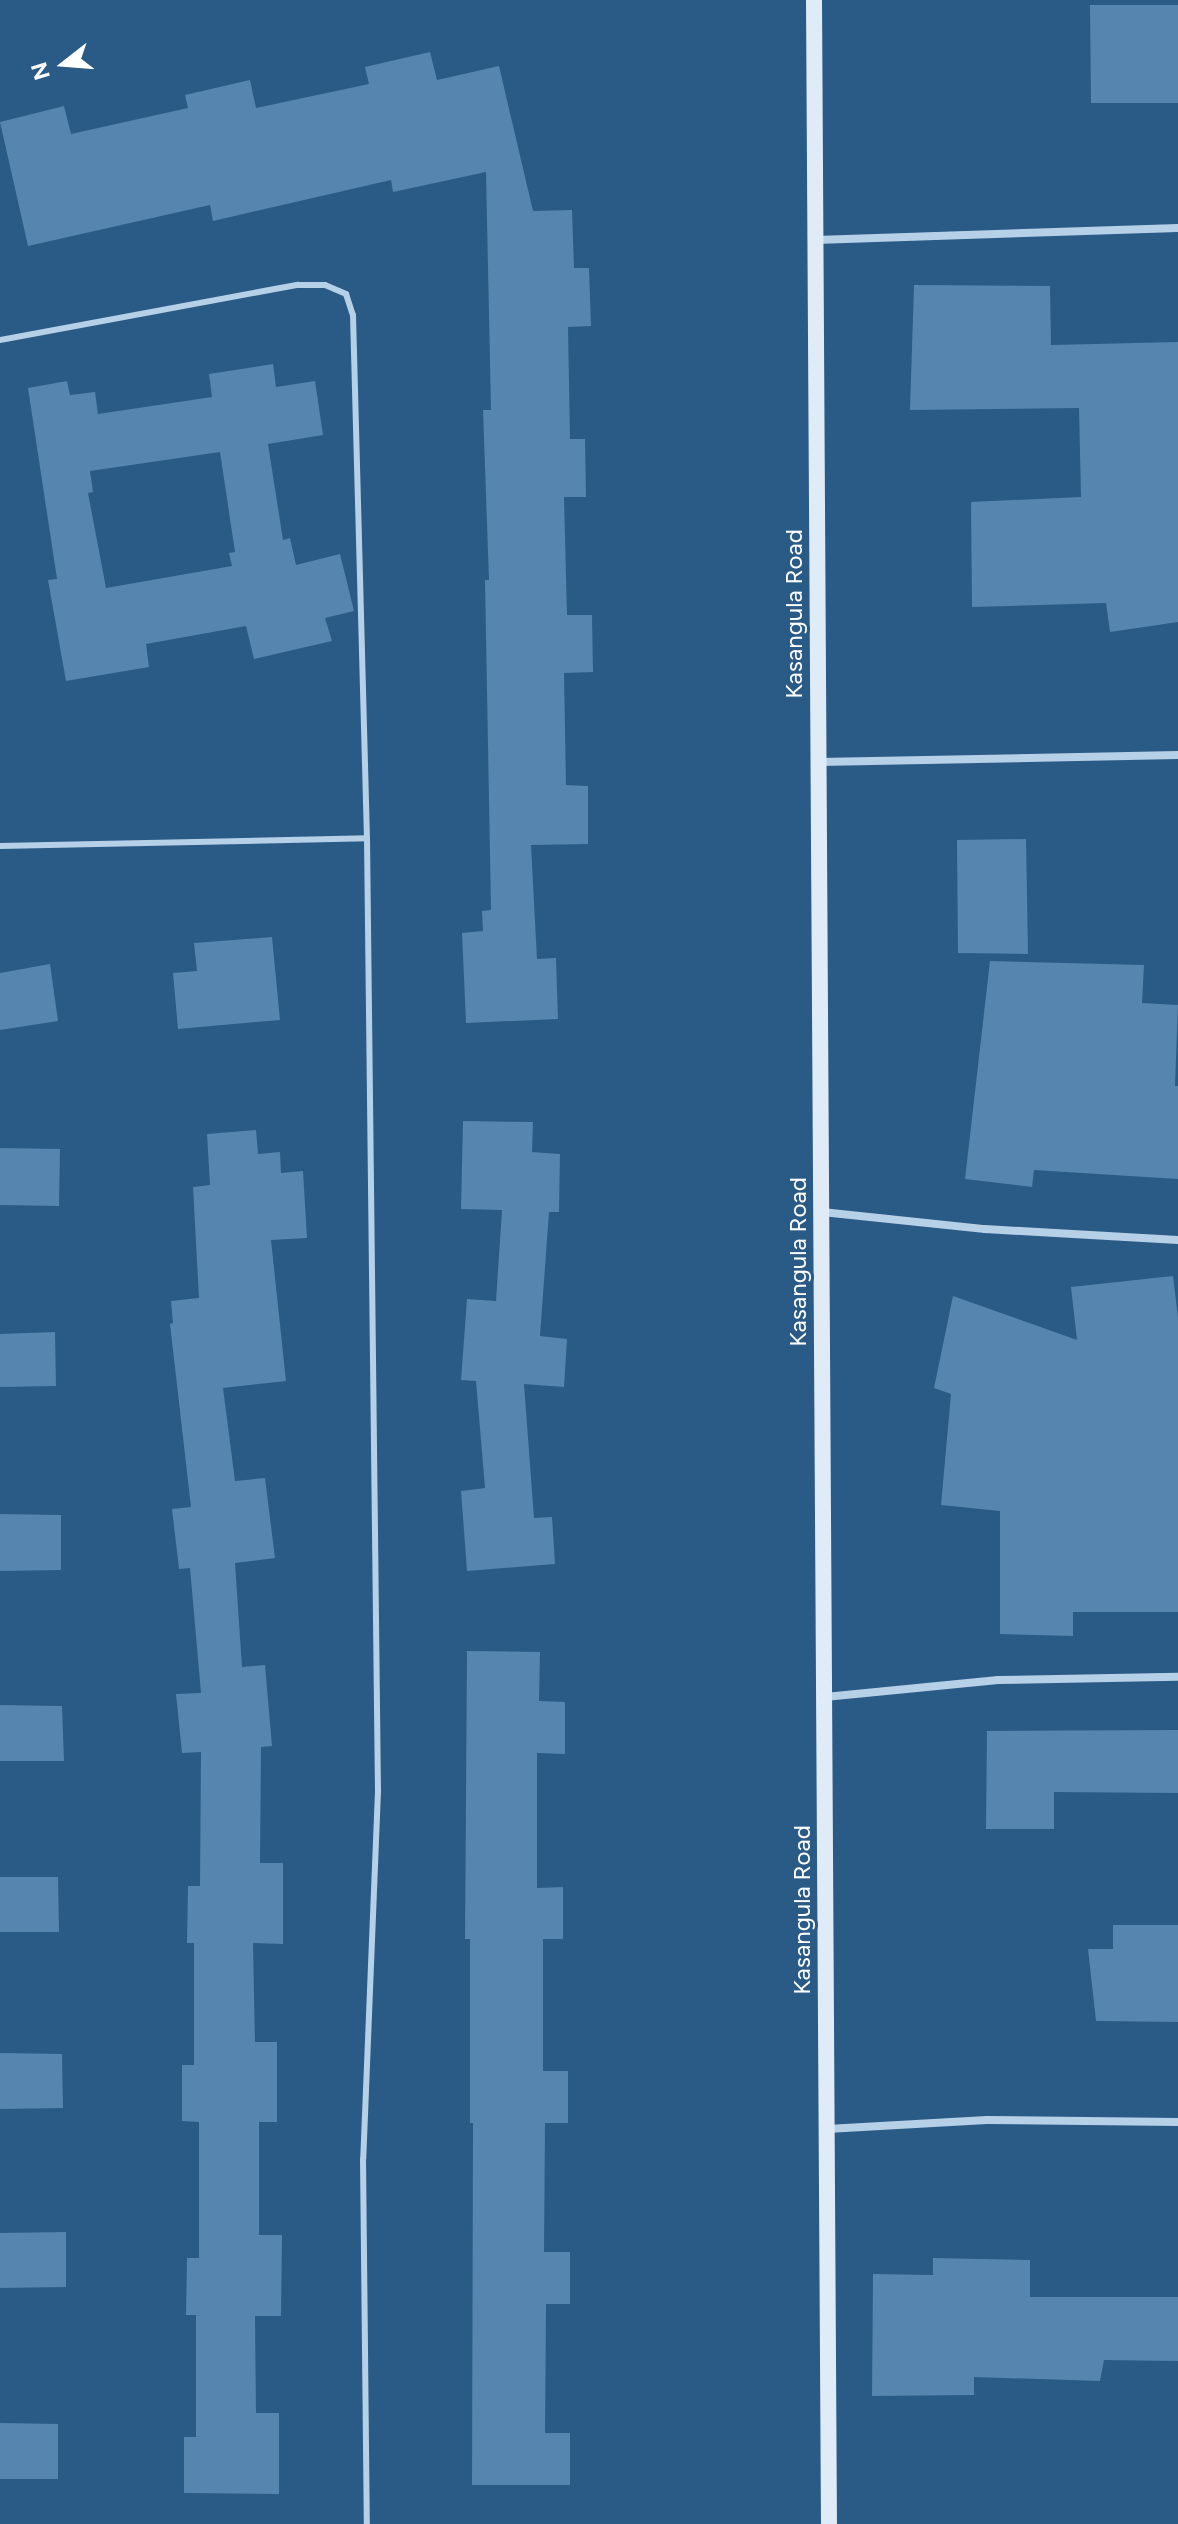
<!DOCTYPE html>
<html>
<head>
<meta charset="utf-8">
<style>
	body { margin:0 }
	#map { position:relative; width:1178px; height:2524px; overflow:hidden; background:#2a5a86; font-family:Figtree,sans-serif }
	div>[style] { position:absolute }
	.building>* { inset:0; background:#5685af }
	.service>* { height:6px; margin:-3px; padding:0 3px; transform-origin:3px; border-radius:3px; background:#b6d0e7 }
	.minor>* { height:8px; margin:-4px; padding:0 4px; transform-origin:4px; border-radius:4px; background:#b6d0e7 }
	.secondary>* { height:16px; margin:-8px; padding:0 8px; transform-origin:8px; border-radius:8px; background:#dfebf7 }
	span { translate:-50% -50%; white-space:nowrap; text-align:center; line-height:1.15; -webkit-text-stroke:6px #2a5a86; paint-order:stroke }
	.street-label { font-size:24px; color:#fff }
	.north { position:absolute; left:24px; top:24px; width:80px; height:80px; -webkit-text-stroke:6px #2a5a86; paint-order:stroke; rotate:253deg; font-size:22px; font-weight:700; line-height:32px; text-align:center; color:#fff }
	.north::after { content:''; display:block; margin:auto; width:28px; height:36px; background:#fff; clip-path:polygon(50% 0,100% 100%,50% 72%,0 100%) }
</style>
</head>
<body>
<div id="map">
	<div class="building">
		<i style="clip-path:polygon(1090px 5px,1178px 5px,1178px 103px,1091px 103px)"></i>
		<i style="clip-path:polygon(430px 52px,437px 80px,499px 66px,533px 211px,572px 210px,574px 268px,589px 268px,591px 326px,568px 327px,570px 439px,585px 439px,586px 497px,564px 497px,567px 615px,592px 615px,593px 672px,564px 673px,566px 785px,588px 786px,588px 844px,531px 845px,537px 959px,556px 958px,558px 1019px,466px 1023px,462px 933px,483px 931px,482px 911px,491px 910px,485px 580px,489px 580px,483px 410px,491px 410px,486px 172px,393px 192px,391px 180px,213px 221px,210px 205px,28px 246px,0 122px,64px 106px,71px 134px,188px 108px,185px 95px,250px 80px,256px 108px,369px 84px,365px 67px)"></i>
		<i style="clip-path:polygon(914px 285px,1050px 286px,1051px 345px,1178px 342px,1178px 622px,1110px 632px,1106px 603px,972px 607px,971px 502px,1081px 497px,1079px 408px,910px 410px)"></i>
		<i style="clip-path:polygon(evenodd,273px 364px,276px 387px,315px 381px,323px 435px,268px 444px,283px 540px,290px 538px,296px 565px,340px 554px,354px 611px,325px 618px,332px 641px,254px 659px,246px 626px,146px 644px,149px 667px,66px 681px,48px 580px,57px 579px,28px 388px,67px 381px,70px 395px,95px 392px,98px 414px,212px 397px,209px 374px,273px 364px,220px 452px,235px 552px,229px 553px,232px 566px,106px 588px,88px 493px,93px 492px,90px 471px,220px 452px)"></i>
		<i style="clip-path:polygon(1026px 839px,1028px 954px,958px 953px,957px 840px)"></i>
		<i style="clip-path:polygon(272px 937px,280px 1020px,178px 1029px,173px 973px,197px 971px,194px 943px)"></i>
		<i style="clip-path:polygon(990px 961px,1144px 965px,1142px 1003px,1178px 1005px,1175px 1086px,1178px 1086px,1178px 1179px,1034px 1170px,1032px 1187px,965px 1179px)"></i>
		<i style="clip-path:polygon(50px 964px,58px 1021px,0 1030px,0 973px)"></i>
		<i style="clip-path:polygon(463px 1121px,533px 1122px,532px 1152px,560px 1154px,559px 1212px,549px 1212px,540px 1336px,567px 1339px,564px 1387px,524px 1384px,534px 1518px,552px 1517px,555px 1564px,467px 1571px,461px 1491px,485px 1488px,476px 1381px,461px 1380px,467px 1299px,496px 1301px,502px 1210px,461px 1209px)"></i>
		<i style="clip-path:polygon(256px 1130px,258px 1154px,280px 1152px,281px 1173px,303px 1171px,307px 1238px,271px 1240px,286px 1381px,223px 1388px,235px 1481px,265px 1478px,275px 1558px,235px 1563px,242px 1667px,265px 1665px,272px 1746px,261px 1747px,260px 1863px,283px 1863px,283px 1944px,253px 1943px,255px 2042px,277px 2042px,277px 2122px,259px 2122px,259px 2235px,282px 2235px,281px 2316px,255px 2316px,256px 2413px,279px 2413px,279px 2494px,184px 2493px,184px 2437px,196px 2437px,196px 2315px,186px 2315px,187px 2258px,199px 2258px,199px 2122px,182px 2121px,182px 2065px,194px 2065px,194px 1943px,187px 1943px,188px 1886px,200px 1886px,201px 1752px,182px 1753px,176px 1694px,201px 1693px,190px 1568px,179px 1569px,172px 1509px,191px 1507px,170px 1324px,173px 1323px,171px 1301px,199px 1298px,193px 1187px,210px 1185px,207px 1134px)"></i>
		<i style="clip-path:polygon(0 1148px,60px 1149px,59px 1206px,0 1205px)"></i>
		<i style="clip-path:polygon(1173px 1276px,1178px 1318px,1178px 1612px,1073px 1612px,1073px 1636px,1000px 1634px,1000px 1511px,941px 1505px,951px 1394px,934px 1388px,953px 1296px,1077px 1340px,1071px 1287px)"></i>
		<i style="clip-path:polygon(55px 1332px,56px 1386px,0 1387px,0 1334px)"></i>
		<i style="clip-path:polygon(0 1514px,61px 1515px,61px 1570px,0 1571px)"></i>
		<i style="clip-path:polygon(467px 1651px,540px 1652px,539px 1701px,565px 1702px,565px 1754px,537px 1753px,537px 1888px,563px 1887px,563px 1939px,543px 1939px,543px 2071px,568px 2071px,568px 2123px,545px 2123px,544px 2252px,570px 2252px,570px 2304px,546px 2304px,545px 2433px,570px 2433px,570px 2485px,472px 2485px,473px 2123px,470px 2123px,470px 1939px,465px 1939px)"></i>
		<i style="clip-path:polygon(0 1705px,62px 1706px,64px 1761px,0 1761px)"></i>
		<i style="clip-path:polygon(1178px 1730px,1178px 1793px,1054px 1792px,1054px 1829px,986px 1829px,987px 1731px)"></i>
		<i style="clip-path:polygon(0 1877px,58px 1877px,59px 1932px,0 1932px)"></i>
		<i style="clip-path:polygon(1113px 1925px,1178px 1925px,1178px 2022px,1096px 2021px,1088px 1949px,1113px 1949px)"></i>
		<i style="clip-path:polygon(0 2053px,62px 2054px,63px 2108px,0 2109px)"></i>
		<i style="clip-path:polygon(66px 2232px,66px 2287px,0 2288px,0 2233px)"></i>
		<i style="clip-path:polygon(933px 2258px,1030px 2260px,1030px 2297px,1178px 2297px,1178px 2361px,1104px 2360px,1100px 2381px,974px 2377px,974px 2395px,872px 2396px,873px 2274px,933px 2275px)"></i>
		<i style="clip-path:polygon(0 2423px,58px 2424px,58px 2479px,0 2479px)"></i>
	</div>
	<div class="service">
		<i style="left:0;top:340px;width:303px;rotate:-10.5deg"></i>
		<i style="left:298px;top:285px;width:27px"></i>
		<i style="left:325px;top:285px;width:23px;rotate:23deg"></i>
		<i style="left:346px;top:294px;width:22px;rotate:72deg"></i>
		<i style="left:353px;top:315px;width:523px;rotate:88.47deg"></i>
		<i style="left:367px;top:838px;width:953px;rotate:89.34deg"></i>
		<i style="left:378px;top:1791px;width:368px;rotate:92.3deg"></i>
		<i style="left:363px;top:2159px;width:365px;rotate:89.4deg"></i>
		<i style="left:0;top:846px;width:367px;rotate:-1.2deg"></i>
	</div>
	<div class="minor">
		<i style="left:816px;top:240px;width:362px;rotate:-1.9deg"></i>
		<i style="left:819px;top:762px;width:359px;rotate:-1.1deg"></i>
		<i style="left:822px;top:1212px;width:164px;rotate:6deg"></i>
		<i style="left:985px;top:1229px;width:193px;rotate:3.3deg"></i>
		<i style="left:825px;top:1697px;width:174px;rotate:-5.6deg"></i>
		<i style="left:998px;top:1680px;width:180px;rotate:-1deg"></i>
		<i style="left:827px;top:2129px;width:160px;rotate:-3.2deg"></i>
		<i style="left:987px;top:2120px;width:191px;rotate:0.6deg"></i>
	</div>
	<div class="secondary">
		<i style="left:814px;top:0;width:2524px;rotate:89.66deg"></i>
	</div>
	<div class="street-label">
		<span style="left:794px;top:614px;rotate:-90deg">Kasangula Road</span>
		<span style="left:798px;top:1262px;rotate:-90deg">Kasangula Road</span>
		<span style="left:802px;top:1910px;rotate:-90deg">Kasangula Road</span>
	</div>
	<div class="north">N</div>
</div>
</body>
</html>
